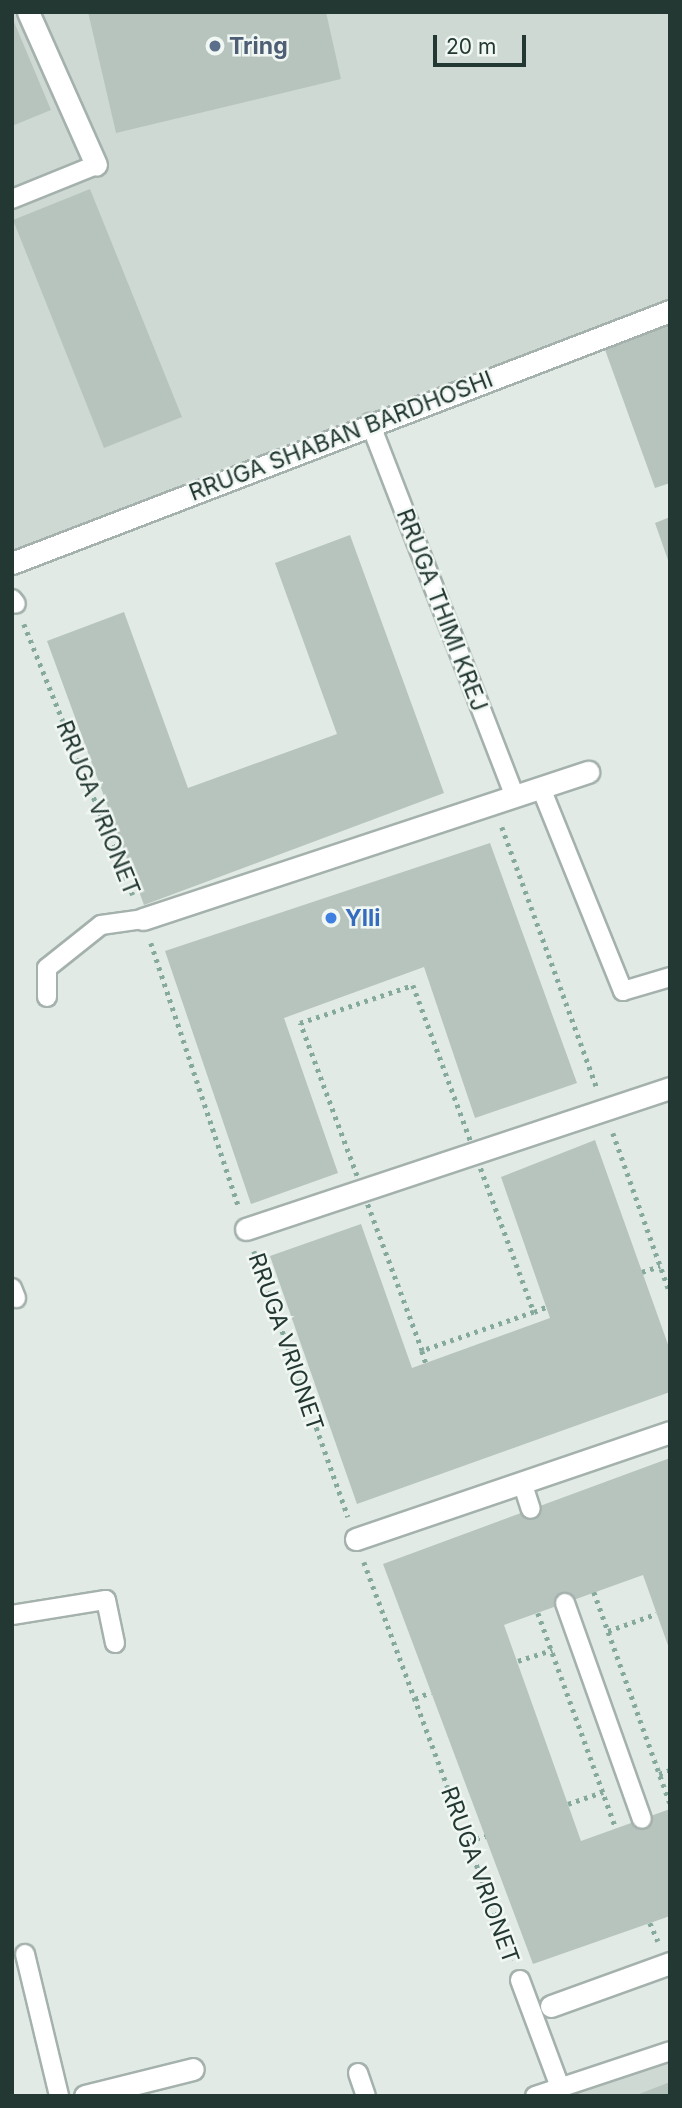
<!DOCTYPE html>
<html>
<head>
<meta charset="utf-8">
<style>
	body { margin:0 }
	#map { position:relative; width:682px; height:2108px; overflow:hidden; background:#e1eae5; font-family:Inter,sans-serif }
	div>[style] { position:absolute }
	.built>* { inset:0; background:#cfd9d4 }
	.building>* { inset:0; background:#b7c4be }
	.path>* { height:4.5px; margin-top:-2.25px; transform-origin:0; background:repeating-linear-gradient(90deg,#85a99d 0 3.5px,transparent 0 8.5px) }
	.roads { filter:drop-shadow(2px 0 #a4b1ac) drop-shadow(-2px 0 #a4b1ac) drop-shadow(0 2px #a4b1ac) drop-shadow(0 -2px #a4b1ac) }
	.service>* { height:18px; margin:-9px; padding:0 9px; transform-origin:9px; border-radius:9px; background:#fff }
	.minor>* { height:21px; margin:-10.5px; padding:0 10.5px; transform-origin:10.5px; border-radius:10.5px; background:#fff }
	.tertiary>* { height:21px; margin:-10.5px; padding:0 10.5px; transform-origin:10.5px; border-radius:10.5px; background:#fff }
	.dots>* { width:19px; height:19px; translate:-50% -50%; box-sizing:border-box; border:4px solid #f1f7f3; border-radius:50% }
	span { translate:-50% -50%; white-space:nowrap; text-align:center; line-height:1.15; -webkit-text-stroke:5px #f1f7f3; paint-order:stroke }
	.service-label { font-size:23px; color:#4e5e75; font-weight:700 }
	.left { translate:0 -50%; text-align:left }
	.street-label { font-size:23px; color:#233832 }
	.shop-label { font-size:23px; color:#366cbe; font-weight:700 }
	.frame { position:absolute; inset:0; border:14px solid #233832; pointer-events:none }
	.scale { position:absolute; left:433px; top:35px; width:93px; height:32px; box-sizing:border-box; border:4px solid #233832; border-top:0; padding-left:9px; font-size:21px; line-height:24px; white-space:nowrap; color:#233832; -webkit-text-stroke:5px #f1f7f3; paint-order:stroke }
</style>
</head>
<body>
<div id="map">
	<div class="built">
		<i style="clip-path:polygon(12px 12px,670px 12px,670px 311px,12px 563px)"></i>
		<i style="clip-path:polygon(670px 2051px,670px 2096px,564px 2096px,560px 2087px)"></i>
	</div>
	<div class="building">
		<i style="clip-path:polygon(88px 12px,326px 12px,341px 79px,116px 133px)"></i>
		<i style="clip-path:polygon(12px 17px,51px 110px,12px 126px)"></i>
		<i style="clip-path:polygon(90px 189px,182px 417px,104px 448px,13px 220px)"></i>
		<i style="clip-path:polygon(670px 324px,670px 483px,655px 488px,604px 347px)"></i>
		<i style="clip-path:polygon(670px 517px,670px 563px,669px 563px,655px 523px)"></i>
		<i style="clip-path:polygon(350px 535px,444px 793px,144px 905px,47px 641px,124px 612px,188px 788px,337px 734px,275px 563px)"></i>
		<i style="clip-path:polygon(490px 843px,577px 1083px,475px 1118px,424px 967px,284px 1018px,338px 1173px,251px 1204px,165px 951px)"></i>
		<i style="clip-path:polygon(595px 1140px,670px 1350px,670px 1392px,357px 1504px,270px 1256px,361px 1224px,412px 1368px,550px 1318px,501px 1177px)"></i>
		<i style="clip-path:polygon(670px 1458px,670px 1651px,643px 1575px,504px 1625px,581px 1841px,670px 1809px,670px 1916px,533px 1964px,383px 1564px)"></i>
		<i style="clip-path:polygon(670px 2082px,670px 2096px,634px 2096px)"></i>
	</div>
	<div class="path">
		<i style="left:24px;top:624px;width:292px;rotate:68.1deg"></i>
		<i style="left:502px;top:827px;width:278px;rotate:70deg"></i>
		<i style="left:151px;top:943px;width:278px;rotate:71.6deg"></i>
		<i style="left:413px;top:985px;width:349px;rotate:69.7deg"></i>
		<i style="left:534px;top:1312px;width:119px;rotate:160.8deg"></i>
		<i style="left:422px;top:1351px;width:350px;rotate:-110.4deg"></i>
		<i style="left:300px;top:1023px;width:119px;rotate:-18.6deg"></i>
		<i style="left:613px;top:1133px;width:170px;rotate:70.4deg"></i>
		<i style="left:254px;top:1251px;width:282px;rotate:70.5deg"></i>
		<i style="left:642px;top:1272px;width:19px;rotate:-18deg"></i>
		<i style="left:534px;top:1312px;width:13px;rotate:-23deg"></i>
		<i style="left:422px;top:1351px;width:13px;rotate:72deg"></i>
		<i style="left:364px;top:1562px;width:425px;rotate:69.6deg"></i>
		<i style="left:594px;top:1592px;width:224px;rotate:70.2deg"></i>
		<i style="left:538px;top:1613px;width:229px;rotate:70.1deg"></i>
		<i style="left:608px;top:1631px;width:51px;rotate:-19.5deg"></i>
		<i style="left:518px;top:1661px;width:36px;rotate:-18deg"></i>
		<i style="left:415px;top:1699px;width:17px;rotate:-24deg"></i>
		<i style="left:659px;top:1774px;width:12px;rotate:-20deg"></i>
		<i style="left:568px;top:1804px;width:37px;rotate:-19deg"></i>
		<i style="left:468px;top:1841px;width:18px;rotate:-16deg"></i>
		<i style="left:650px;top:1923px;width:20px;rotate:66deg"></i>
	</div>
	<div class="roads">
		<div class="service">
			<i style="left:12px;top:199px;width:91px;rotate:-22deg"></i>
			<i style="left:370px;top:423px;width:401px;rotate:68.8deg"></i>
			<i style="left:12px;top:599px;width:6px;rotate:51deg"></i>
			<i style="left:541px;top:788px;width:219px;rotate:68deg"></i>
			<i style="left:623px;top:991px;width:49px;rotate:-16.6deg"></i>
			<i style="left:47px;top:997px;width:29px;rotate:-90deg"></i>
			<i style="left:47px;top:968px;width:69px;rotate:-38.5deg"></i>
			<i style="left:101px;top:925px;width:42px;rotate:-8.1deg"></i>
			<i style="left:12px;top:1288px;width:11px;rotate:68deg"></i>
			<i style="left:522px;top:1482px;width:28px;rotate:72deg"></i>
			<i style="left:565px;top:1603px;width:229px;rotate:70.4deg"></i>
			<i style="left:12px;top:1615px;width:95px;rotate:-9.1deg"></i>
			<i style="left:106px;top:1600px;width:44px;rotate:78.2deg"></i>
			<i style="left:25px;top:1954px;width:146px;rotate:76.5deg"></i>
			<i style="left:520px;top:1980px;width:114px;rotate:69.5deg"></i>
			<i style="left:358px;top:2073px;width:24px;rotate:71deg"></i>
			<i style="left:535px;top:2096px;width:142px;rotate:-18.4deg"></i>
		</div>
		<div class="minor">
			<i style="left:28px;top:12px;width:167px;rotate:66deg"></i>
			<i style="left:143px;top:919px;width:469px;rotate:-18.3deg"></i>
			<i style="left:246px;top:1229px;width:447px;rotate:-18.4deg"></i>
			<i style="left:356px;top:1539px;width:332px;rotate:-18.8deg"></i>
			<i style="left:551px;top:2006px;width:127px;rotate:-19.9deg"></i>
			<i style="left:85px;top:2096px;width:111px;rotate:-14deg"></i>
		</div>
		<div class="tertiary">
			<i style="left:12px;top:563px;width:705px;rotate:-20.96deg"></i>
		</div>
	</div>
	<div class="dots">
		<i style="left:215px;top:46px;background:#5c6f8a"></i>
		<i style="left:331px;top:918px;background:#3f7fe0"></i>
	</div>
	<div class="service-label">
		<span class="left" style="left:229px;top:46px">Tring</span>
	</div>
	<div class="street-label">
		<span style="left:341px;top:436px;rotate:-21deg">RRUGA SHABAN BARDHOSHI</span>
		<span style="left:442px;top:610px;rotate:69deg">RRUGA THIMI KREJ</span>
		<span style="left:98px;top:808px;rotate:68deg">RRUGA VRIONET</span>
		<span style="left:286px;top:1342px;rotate:71deg">RRUGA VRIONET</span>
		<span style="left:480px;top:1875px;rotate:70deg">RRUGA VRIONET</span>
	</div>
	<div class="shop-label">
		<span class="left" style="left:345px;top:918px">Ylli</span>
	</div>
	<div class="frame"></div>
	<div class="scale">20 m</div>
</div>
</body>
</html>
